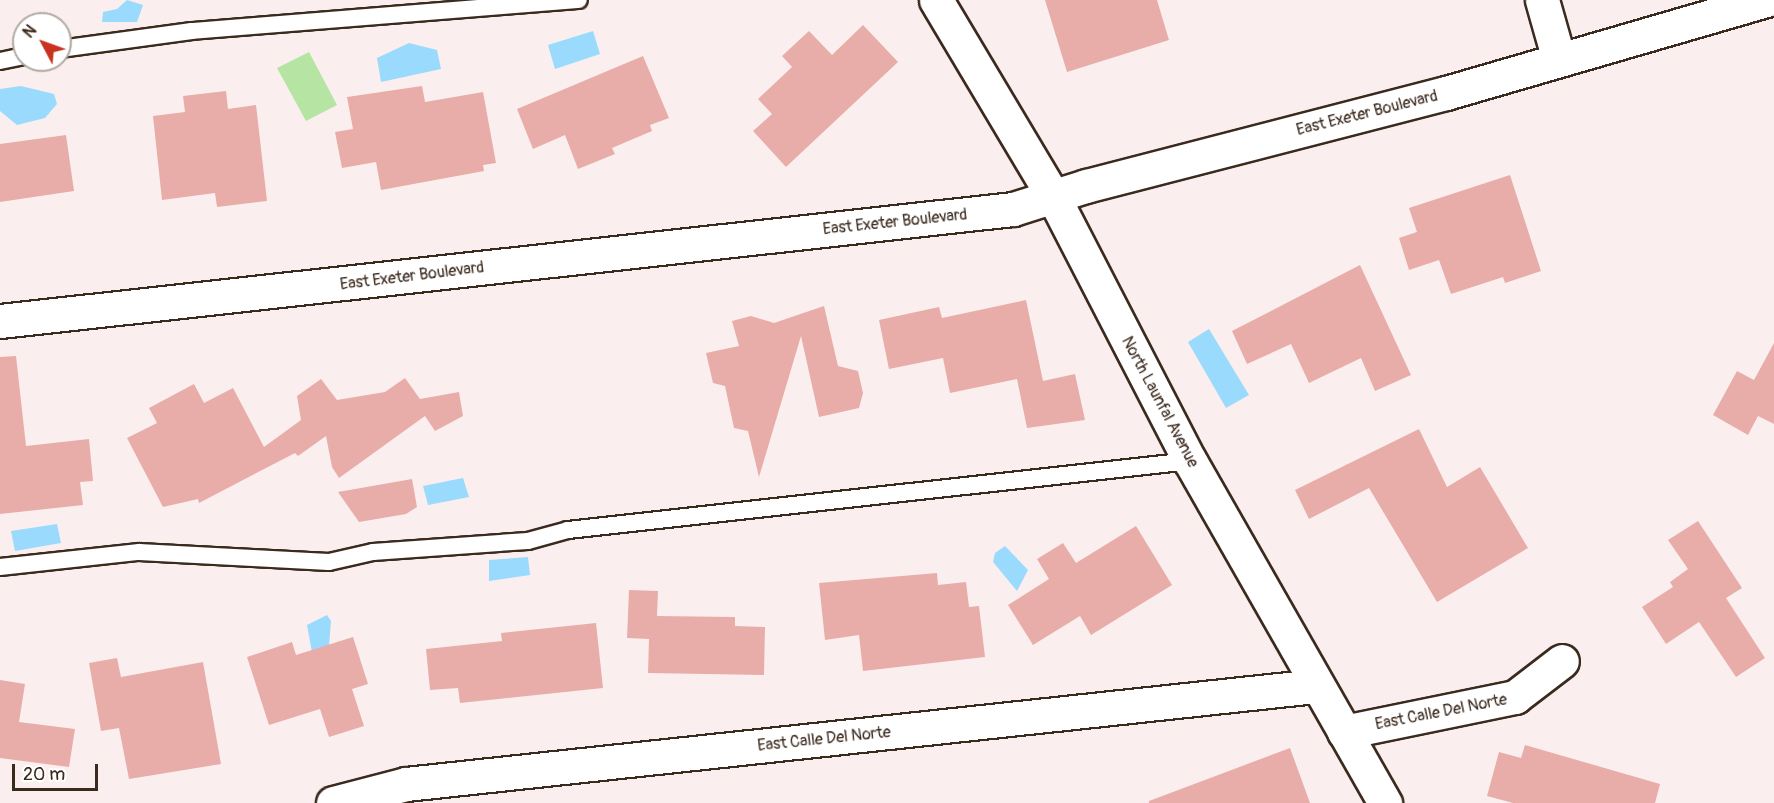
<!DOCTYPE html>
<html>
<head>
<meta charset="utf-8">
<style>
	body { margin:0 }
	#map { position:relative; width:1774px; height:803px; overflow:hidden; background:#faefee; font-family:Pangolin,sans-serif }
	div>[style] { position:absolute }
	.green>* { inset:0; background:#b5e4a3 }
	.water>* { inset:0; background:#9adafc }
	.building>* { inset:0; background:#e8ada9 }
	.roads { filter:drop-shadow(2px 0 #3b2a1e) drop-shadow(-2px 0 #3b2a1e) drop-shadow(0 2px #3b2a1e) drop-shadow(0 -2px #3b2a1e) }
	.lane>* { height:16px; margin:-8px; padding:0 8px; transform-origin:8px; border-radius:8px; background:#fff }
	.street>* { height:33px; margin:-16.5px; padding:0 16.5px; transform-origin:16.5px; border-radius:16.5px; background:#fff }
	span { translate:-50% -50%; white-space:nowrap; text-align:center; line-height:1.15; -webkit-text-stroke:5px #fff; paint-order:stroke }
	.street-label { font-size:16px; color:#3b2a1e }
	.north { position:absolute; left:12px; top:12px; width:60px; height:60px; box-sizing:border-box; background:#fff; border:2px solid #b1aaa5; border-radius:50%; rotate:311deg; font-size:16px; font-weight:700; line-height:24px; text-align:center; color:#3b2a1e }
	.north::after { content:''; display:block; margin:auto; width:21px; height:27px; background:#c8321e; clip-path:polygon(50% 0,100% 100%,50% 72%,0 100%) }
	.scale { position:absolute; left:12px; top:764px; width:86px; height:27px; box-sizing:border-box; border:3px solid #3b2a1e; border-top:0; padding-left:8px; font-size:18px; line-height:21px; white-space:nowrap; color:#3b2a1e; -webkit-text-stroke:4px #fff; paint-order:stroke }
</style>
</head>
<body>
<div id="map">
	<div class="green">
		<i style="clip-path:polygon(309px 52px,337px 105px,306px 121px,277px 68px)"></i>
	</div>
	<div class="water">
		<i style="clip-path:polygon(127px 0,143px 5px,137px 22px,102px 22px,103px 12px,117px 9px)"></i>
		<i style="clip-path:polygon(593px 31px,600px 54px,555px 69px,548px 45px)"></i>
		<i style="clip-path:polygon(409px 43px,437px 50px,441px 69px,381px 82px,377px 58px)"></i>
		<i style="clip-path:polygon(21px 86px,54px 94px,57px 104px,45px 118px,17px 125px,0 111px,0 89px)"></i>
		<i style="clip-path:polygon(1209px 329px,1249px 395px,1226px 408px,1188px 342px)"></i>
		<i style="clip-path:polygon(463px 478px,469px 497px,428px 505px,423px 486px)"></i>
		<i style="clip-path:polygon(57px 524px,61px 543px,15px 551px,11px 531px)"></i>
		<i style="clip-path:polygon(1005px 546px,1028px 570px,1017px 591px,993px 562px,995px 553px)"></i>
		<i style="clip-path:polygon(528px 557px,530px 575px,489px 581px,489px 560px)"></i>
		<i style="clip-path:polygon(327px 615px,331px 621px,329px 646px,313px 658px,307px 625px)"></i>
	</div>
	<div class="building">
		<i style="clip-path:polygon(1045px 0,1157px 0,1169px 40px,1067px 72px)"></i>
		<i style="clip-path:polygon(863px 25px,898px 62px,786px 167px,753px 131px,772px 114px,758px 99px,792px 67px,782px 56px,809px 31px,832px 55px)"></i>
		<i style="clip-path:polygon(643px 56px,669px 118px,650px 125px,652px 131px,612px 148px,615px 154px,578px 169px,565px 135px,533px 149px,517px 109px)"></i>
		<i style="clip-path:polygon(422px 86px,425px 102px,483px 92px,496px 163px,483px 165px,484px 171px,381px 190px,376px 162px,342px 168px,335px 132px,353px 129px,347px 97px)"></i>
		<i style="clip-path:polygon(226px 91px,228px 109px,256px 105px,267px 201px,217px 207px,215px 193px,162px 200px,153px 116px,185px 112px,183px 96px)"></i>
		<i style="clip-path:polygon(66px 135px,74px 191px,0 202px,0 144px)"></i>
		<i style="clip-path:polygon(1510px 175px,1541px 271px,1505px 283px,1503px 277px,1451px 294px,1439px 260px,1409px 270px,1399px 238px,1417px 232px,1409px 208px)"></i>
		<i style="clip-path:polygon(1360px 265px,1411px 375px,1375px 391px,1361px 358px,1309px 383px,1291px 344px,1247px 364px,1232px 331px)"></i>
		<i style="clip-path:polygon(1026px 300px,1043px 381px,1075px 374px,1085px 420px,1027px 428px,1017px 379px,950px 393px,943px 358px,889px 369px,879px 320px,939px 307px,942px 318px)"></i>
		<i style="clip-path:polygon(824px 306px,838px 366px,858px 371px,863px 393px,859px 408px,819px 417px,801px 336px,759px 477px,748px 431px,734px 428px,725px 386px,713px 383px,706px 353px,739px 346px,732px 321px,751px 316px,774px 323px)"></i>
		<i style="clip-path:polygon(1774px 343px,1774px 424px,1758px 416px,1748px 435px,1713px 415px,1737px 371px,1754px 380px)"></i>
		<i style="clip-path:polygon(16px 356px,26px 446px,89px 439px,93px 481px,80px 482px,83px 505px,0 514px,0 357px)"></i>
		<i style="clip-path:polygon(405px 378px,420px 399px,459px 392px,463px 416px,435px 431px,425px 416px,339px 478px,332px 467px,326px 436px,298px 456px,295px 453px,199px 503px,198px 499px,163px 507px,127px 438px,157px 423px,149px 408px,194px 384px,204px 403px,233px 388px,264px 447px,301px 420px,297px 396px,321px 379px,337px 400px,385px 392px)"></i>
		<i style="clip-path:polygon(1419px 429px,1447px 487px,1480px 467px,1528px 548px,1437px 602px,1369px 488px,1309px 519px,1295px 490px)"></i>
		<i style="clip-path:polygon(412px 479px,417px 507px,406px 514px,359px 522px,338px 492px)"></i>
		<i style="clip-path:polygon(1698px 521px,1742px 588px,1726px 598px,1765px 658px,1736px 677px,1699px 622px,1666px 644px,1642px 607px,1673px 587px,1670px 582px,1688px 569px,1668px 540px)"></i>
		<i style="clip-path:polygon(1136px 526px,1172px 585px,1091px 635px,1080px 616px,1033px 645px,1008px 605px,1049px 579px,1037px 559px,1063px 543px,1076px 563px)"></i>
		<i style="clip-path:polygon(937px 573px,938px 585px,966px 582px,969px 607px,979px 606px,985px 657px,863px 671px,859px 635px,825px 640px,819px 583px)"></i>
		<i style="clip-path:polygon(629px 590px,658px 591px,657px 616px,735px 617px,735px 626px,765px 627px,764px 675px,648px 673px,649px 639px,627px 638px)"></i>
		<i style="clip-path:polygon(596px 623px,603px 688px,460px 703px,458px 688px,430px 690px,426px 649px,502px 641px,501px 633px)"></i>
		<i style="clip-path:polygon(353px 637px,368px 684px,352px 689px,364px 726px,329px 737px,320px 709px,269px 725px,247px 657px,292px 642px,296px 655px)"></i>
		<i style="clip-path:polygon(117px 658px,121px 677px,203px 662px,221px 764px,129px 779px,119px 728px,101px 731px,89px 663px)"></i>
		<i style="clip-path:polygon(0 680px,25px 684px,19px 722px,75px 729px,69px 767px,0 758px)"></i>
		<i style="clip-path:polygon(1525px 745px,1660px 784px,1655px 803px,1513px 803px,1487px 796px,1499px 752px,1521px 758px)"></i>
		<i style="clip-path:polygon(1290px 748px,1310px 803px,1149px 803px,1149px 801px)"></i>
	</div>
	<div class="roads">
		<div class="lane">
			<i style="left:60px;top:49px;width:133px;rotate:-7.8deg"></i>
			<i style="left:192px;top:31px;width:388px;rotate:-4.6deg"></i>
			<i style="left:0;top:61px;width:25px;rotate:-12deg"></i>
			<i style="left:0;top:567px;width:140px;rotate:-6.2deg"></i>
			<i style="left:139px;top:552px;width:190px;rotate:3deg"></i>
			<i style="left:329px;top:562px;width:45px;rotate:-12.8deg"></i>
			<i style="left:373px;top:552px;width:155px;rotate:-4.1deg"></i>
			<i style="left:528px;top:541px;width:41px;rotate:-15.4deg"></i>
			<i style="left:568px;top:530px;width:626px;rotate:-6.33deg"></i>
		</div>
		<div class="street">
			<i style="left:936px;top:0;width:228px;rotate:59.2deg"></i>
			<i style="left:1053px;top:196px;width:298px;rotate:62.7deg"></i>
			<i style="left:1190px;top:461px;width:394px;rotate:60.3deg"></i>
			<i style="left:1542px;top:0;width:62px;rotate:74.2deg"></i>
			<i style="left:0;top:321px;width:1019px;rotate:-6.31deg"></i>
			<i style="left:1013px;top:209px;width:77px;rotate:-17.5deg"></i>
			<i style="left:1086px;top:186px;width:372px;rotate:-14.5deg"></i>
			<i style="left:1446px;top:93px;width:333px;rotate:-16.2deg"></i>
			<i style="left:1344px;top:732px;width:175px;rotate:-11.6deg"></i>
			<i style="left:1515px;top:697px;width:59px;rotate:-37.5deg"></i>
			<i style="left:333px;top:803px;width:75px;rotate:-14.6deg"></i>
			<i style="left:406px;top:784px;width:915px;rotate:-6.15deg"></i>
		</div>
	</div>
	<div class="street-label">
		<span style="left:1367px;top:113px;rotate:-14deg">East Exeter Boulevard</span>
		<span style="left:895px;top:222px;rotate:-6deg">East Exeter Boulevard</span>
		<span style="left:412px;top:276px;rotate:-7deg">East Exeter Boulevard</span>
		<span style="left:1160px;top:402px;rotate:62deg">North Launfal Avenue</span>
		<span style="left:1441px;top:712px;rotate:-11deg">East Calle Del Norte</span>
		<span style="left:824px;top:739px;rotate:-6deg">East Calle Del Norte</span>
	</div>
	<div class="north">N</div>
	<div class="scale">20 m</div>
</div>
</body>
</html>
